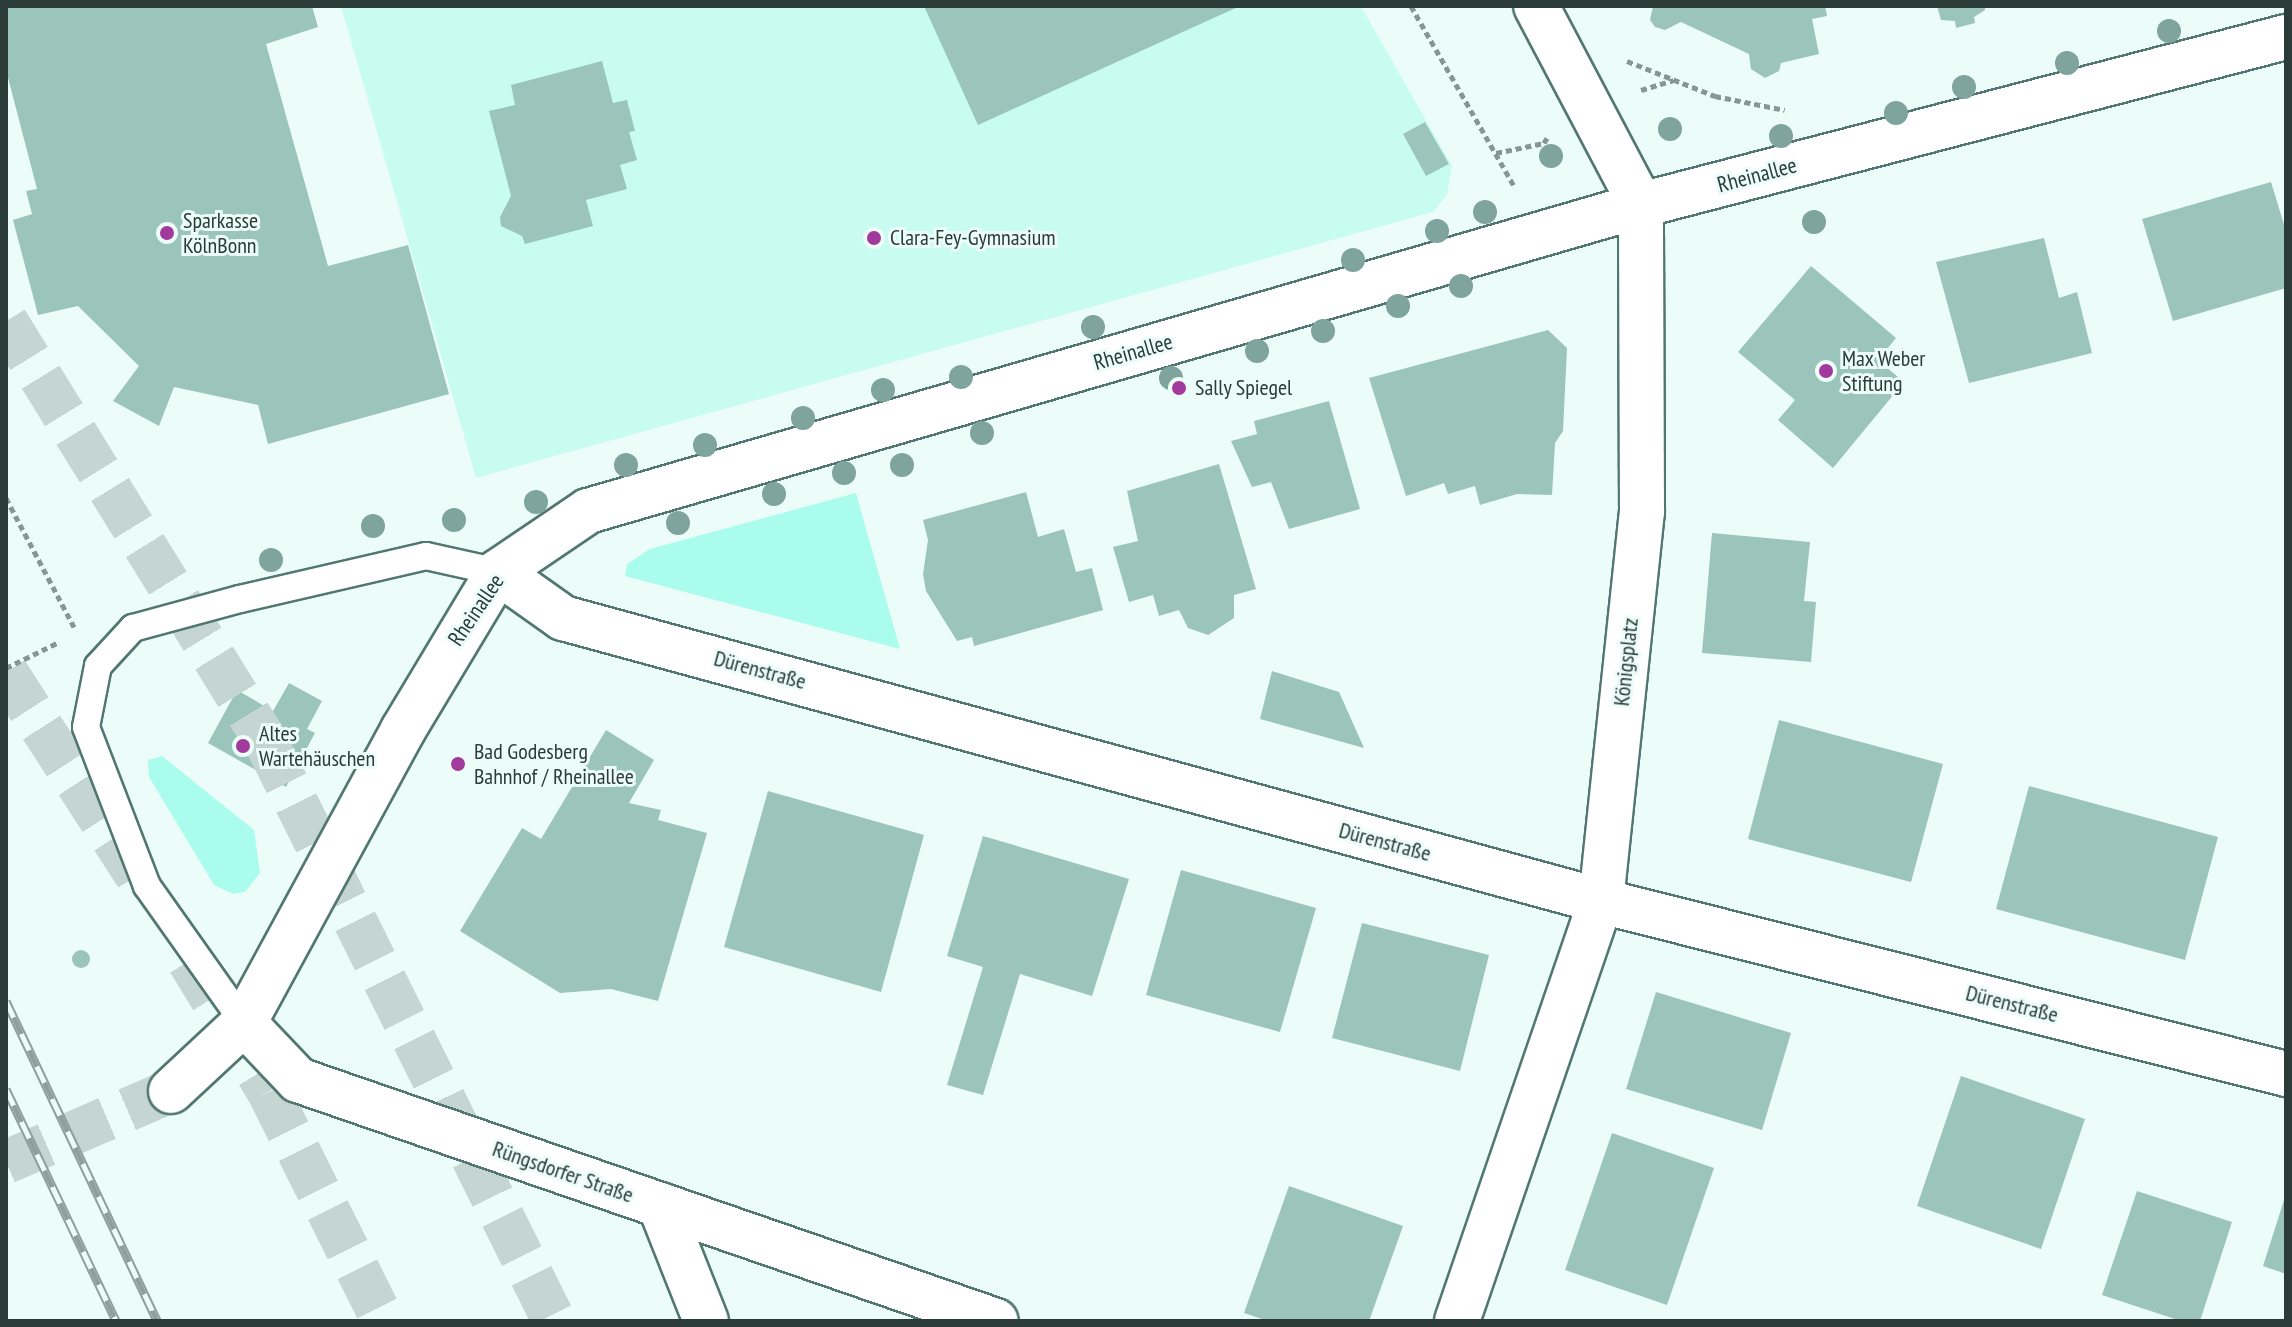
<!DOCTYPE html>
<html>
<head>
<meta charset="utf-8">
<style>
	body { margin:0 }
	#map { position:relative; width:2292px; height:1327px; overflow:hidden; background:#ecfdf9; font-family:"PT Sans Narrow",sans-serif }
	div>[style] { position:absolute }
	.built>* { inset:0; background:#c8fcf1 }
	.green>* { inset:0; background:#aafdec }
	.building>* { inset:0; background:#9bc4bb }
	.round { border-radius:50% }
	.tertiary-tunnel>* { height:44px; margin-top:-22px; transform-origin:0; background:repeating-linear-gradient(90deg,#c5d6d2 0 44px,transparent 0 66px) }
	.primary-tunnel>* { height:44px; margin-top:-22px; transform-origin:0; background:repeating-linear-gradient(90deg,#c5d6d2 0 44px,transparent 0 66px) }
	.path>* { height:5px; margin-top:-2.5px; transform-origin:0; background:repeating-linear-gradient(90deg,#869693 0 6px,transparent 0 10px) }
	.roads { filter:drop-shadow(2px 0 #517770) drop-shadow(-2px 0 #517770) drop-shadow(0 2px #517770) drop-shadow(0 -2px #517770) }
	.service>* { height:26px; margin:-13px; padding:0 13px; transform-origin:13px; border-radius:13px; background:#fff }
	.minor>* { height:44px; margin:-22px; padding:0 22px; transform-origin:22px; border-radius:22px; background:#fff }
	.tertiary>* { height:44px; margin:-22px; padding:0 22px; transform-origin:22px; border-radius:22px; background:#fff }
	.rail>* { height:9px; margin-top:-4.5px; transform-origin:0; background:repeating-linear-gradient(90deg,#ecfdf9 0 18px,#8f9f9c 0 36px); box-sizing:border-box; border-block:2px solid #8f9f9c }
	.trees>* { width:24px; height:24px; margin:-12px; border-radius:50%; background:#7fa39d }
	.dots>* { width:22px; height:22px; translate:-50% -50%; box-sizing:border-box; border:4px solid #ecfdf9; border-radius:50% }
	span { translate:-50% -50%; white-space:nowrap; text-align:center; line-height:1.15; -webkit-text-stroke:6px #ecfdf9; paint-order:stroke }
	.street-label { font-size:22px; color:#2b3b38 }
	.poi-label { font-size:22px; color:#2b3b38 }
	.left { translate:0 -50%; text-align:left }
	.frame { position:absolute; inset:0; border:8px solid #2b3b38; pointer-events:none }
</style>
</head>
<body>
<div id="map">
	<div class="built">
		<i style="clip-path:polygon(341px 6px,1361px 6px,1452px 166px,1447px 195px,1433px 212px,476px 478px)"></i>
	</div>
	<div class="green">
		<i style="clip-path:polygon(856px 493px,900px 649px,625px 576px,627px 564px,650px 549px)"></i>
		<i style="clip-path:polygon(162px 756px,254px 830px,260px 873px,245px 892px,233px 894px,214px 885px,149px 777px,148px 760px)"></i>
	</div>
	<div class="building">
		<i style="clip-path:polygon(6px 6px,312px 6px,318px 27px,266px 44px,328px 266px,408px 245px,449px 394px,268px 444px,258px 405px,174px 387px,159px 426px,113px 401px,139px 366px,78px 306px,38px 315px,13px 220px,32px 214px,26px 191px,37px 189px,6px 70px)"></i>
		<i style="clip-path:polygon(924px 6px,1240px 6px,978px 125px)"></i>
		<i style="clip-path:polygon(1653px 6px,1825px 6px,1827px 16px,1812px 19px,1819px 54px,1781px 63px,1779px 71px,1765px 78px,1751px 69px,1749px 54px,1681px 22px,1665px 30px,1655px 27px,1650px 20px)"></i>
		<i style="clip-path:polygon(1937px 6px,1985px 6px,1985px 10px,1974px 17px,1975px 23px,1956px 28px,1955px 21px,1941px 20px)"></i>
		<i style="clip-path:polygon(602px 61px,613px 103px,627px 100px,635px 131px,629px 132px,637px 160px,620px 165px,627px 189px,586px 200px,593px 226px,525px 244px,522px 236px,501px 226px,500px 217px,511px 196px,489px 111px,515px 105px,511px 85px)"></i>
		<i style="clip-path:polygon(1425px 122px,1449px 164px,1426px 176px,1403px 134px)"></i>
		<i style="clip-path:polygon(2271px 182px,2286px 231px,2286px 288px,2173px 321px,2142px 219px)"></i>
		<i style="clip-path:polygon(2044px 238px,2059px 298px,2077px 292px,2092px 353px,1969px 383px,1936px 262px)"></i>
		<i style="clip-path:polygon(1811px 266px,1896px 338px,1878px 360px,1904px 382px,1833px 468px,1778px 420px,1795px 400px,1738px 352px)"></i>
		<i style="clip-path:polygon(1548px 330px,1567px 348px,1563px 431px,1555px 443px,1552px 495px,1517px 494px,1480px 505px,1475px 486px,1448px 494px,1444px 483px,1406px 496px,1369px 378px)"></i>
		<i style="clip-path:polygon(1329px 401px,1360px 509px,1289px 529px,1271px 482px,1252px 487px,1231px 441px,1257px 434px,1254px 421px)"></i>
		<i style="clip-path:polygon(1219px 464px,1256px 589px,1234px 595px,1234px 618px,1208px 635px,1188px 628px,1179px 610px,1159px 616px,1153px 595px,1129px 602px,1113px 547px,1138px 541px,1127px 491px)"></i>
		<i style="clip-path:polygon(1026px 492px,1038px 537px,1064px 529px,1076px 572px,1092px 568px,1103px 610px,974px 646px,972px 637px,957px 641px,926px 591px,923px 574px,928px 540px,923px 520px)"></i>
		<i style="clip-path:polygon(1712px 533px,1810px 542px,1804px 601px,1816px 602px,1811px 662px,1702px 653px)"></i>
		<i style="clip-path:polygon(1272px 671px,1339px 692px,1364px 748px,1260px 719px)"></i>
		<i style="clip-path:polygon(289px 683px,322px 701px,307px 729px,315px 733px,286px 787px,208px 743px,237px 690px,273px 711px)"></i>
		<i style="clip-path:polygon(1779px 720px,1943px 764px,1911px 882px,1748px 839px)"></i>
		<i style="clip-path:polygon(606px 730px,654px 760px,629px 803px,661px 810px,658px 820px,707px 833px,658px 1001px,611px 989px,560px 993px,460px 931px,522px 828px,541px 839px)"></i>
		<i style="clip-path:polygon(2029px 786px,2218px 837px,2185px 960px,1996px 909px)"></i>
		<i style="clip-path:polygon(768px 791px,924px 835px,881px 992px,724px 947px)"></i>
		<i style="clip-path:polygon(983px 836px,1129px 879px,1092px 996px,1020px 974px,983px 1095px,947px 1085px,983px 967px,947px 956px)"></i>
		<i style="clip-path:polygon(1181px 870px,1316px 908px,1280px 1032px,1146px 995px)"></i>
		<i style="clip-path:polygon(1362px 923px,1489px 955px,1460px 1071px,1332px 1038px)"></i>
		<i class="round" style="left:72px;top:950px;width:18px;height:18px"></i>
		<i style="clip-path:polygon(1656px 992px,1791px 1033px,1762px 1130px,1626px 1089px)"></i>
		<i style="clip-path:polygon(1961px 1076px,2085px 1119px,2041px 1249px,1917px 1206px)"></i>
		<i style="clip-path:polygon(1612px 1133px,1714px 1168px,1667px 1305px,1565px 1270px)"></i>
		<i style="clip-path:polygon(1289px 1186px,1403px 1226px,1369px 1321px,1268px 1321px,1244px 1313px)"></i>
		<i style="clip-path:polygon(2137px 1191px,2232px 1222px,2200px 1321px,2181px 1321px,2102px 1295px)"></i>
		<i style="clip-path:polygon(2285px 1197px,2286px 1197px,2286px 1274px,2263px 1266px)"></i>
	</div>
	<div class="tertiary-tunnel">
		<i style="left:6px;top:1162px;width:180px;rotate:-23.3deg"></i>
	</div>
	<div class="primary-tunnel">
		<i style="left:6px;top:321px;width:497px;rotate:58.3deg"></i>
		<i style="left:267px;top:744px;width:644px;rotate:63.55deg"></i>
		<i style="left:6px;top:672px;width:261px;rotate:57.3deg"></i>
		<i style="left:189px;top:961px;width:153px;rotate:58.6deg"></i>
		<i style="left:269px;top:1092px;width:256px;rotate:63.5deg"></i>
	</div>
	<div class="path">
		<i style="left:1411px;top:6px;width:207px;rotate:60.2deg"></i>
		<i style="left:1627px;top:61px;width:95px;rotate:21.7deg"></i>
		<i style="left:1715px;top:96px;width:71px;rotate:11.3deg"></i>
		<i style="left:1641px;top:90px;width:34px;rotate:-17deg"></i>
		<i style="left:1496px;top:153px;width:49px;rotate:-11.8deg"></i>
		<i style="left:1544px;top:143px;width:6px;rotate:-59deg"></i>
		<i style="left:6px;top:498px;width:146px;rotate:62.2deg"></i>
		<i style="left:6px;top:668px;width:59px;rotate:-26.1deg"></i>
	</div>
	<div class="roads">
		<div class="service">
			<i style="left:244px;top:1023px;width:168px;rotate:-125.3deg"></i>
			<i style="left:147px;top:886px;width:170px;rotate:-111deg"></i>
			<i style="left:86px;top:727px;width:62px;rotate:-78.9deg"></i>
			<i style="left:98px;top:666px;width:52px;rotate:-47.4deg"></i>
			<i style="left:133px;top:628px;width:111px;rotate:-15.2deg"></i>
			<i style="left:240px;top:599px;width:191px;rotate:-13deg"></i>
			<i style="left:426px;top:556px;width:74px;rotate:12.5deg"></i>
		</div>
		<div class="minor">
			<i style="left:498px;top:572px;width:80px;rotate:35.3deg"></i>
			<i style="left:563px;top:618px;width:1076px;rotate:15.25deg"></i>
			<i style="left:1601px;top:901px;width:707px;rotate:14.17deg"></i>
			<i style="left:660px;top:1205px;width:125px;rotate:68.4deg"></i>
			<i style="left:1457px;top:1321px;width:444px;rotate:-71.1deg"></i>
			<i style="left:1601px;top:901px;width:391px;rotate:-84deg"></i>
			<i style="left:1642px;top:512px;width:307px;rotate:-90.2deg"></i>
			<i style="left:1641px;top:205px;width:225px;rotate:-117.8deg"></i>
		</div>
		<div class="tertiary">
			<i style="left:244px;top:1023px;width:79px;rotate:46.5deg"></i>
			<i style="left:298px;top:1080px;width:738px;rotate:19.05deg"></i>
			<i style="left:171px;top:1091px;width:100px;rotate:-43deg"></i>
			<i style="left:244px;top:1023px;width:333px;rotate:-61.5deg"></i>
			<i style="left:403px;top:730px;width:184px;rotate:-59deg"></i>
			<i style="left:498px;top:572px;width:109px;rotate:-34.1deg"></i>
			<i style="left:588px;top:511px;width:1097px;rotate:-16.2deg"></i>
			<i style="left:1641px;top:205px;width:667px;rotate:-14.6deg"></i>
		</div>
	</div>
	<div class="rail">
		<i style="left:6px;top:1001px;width:354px;rotate:64.7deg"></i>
		<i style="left:6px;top:1089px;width:257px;rotate:64.6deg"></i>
	</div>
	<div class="trees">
		<i style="left:2169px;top:31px"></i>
		<i style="left:2067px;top:63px"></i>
		<i style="left:1964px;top:87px"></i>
		<i style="left:1896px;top:113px"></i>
		<i style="left:1670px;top:129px"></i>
		<i style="left:1781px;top:136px"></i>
		<i style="left:1551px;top:156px"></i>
		<i style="left:1485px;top:212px"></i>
		<i style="left:1814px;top:222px"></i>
		<i style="left:1437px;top:231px"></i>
		<i style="left:1353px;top:260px"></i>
		<i style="left:1461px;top:286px"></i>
		<i style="left:1398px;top:306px"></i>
		<i style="left:1093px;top:327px"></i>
		<i style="left:1323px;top:331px"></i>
		<i style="left:1257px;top:351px"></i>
		<i style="left:961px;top:377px"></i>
		<i style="left:1171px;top:378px"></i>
		<i style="left:883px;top:390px"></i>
		<i style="left:803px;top:418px"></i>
		<i style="left:982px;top:433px"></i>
		<i style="left:705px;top:445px"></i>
		<i style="left:626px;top:465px"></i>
		<i style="left:902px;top:465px"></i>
		<i style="left:844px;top:473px"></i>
		<i style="left:774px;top:494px"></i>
		<i style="left:536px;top:502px"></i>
		<i style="left:454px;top:520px"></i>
		<i style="left:678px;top:523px"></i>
		<i style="left:373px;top:526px"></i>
		<i style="left:271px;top:560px"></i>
	</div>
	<div class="dots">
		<i style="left:167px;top:233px;background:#a2399c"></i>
		<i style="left:874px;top:238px;background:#a2399c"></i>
		<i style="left:1826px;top:371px;background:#a2399c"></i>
		<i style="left:1179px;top:388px;background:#a2399c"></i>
		<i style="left:243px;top:746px;background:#a2399c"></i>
		<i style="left:458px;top:764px;background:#a2399c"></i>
	</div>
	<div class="street-label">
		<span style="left:1757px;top:175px;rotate:-15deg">Rheinallee</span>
		<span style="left:1133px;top:352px;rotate:-16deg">Rheinallee</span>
		<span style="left:476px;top:610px;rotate:-56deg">Rheinallee</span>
		<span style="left:1626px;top:662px;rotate:-84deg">Königsplatz</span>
		<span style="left:760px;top:670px;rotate:15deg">Dürenstraße</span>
		<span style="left:1385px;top:842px;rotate:15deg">Dürenstraße</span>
		<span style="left:2012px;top:1004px;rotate:14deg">Dürenstraße</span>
		<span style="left:563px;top:1172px;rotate:19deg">Rüngsdorfer Straße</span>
	</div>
	<div class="poi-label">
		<span class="left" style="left:183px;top:233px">Sparkasse<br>KölnBonn</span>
		<span class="left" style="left:890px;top:238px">Clara-Fey-Gymnasium</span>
		<span class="left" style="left:1842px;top:371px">Max Weber<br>Stiftung</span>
		<span class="left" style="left:1195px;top:388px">Sally Spiegel</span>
		<span class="left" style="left:259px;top:746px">Altes<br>Wartehäuschen</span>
		<span class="left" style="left:474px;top:764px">Bad Godesberg<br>Bahnhof / Rheinallee</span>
	</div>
	<div class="frame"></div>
</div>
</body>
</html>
